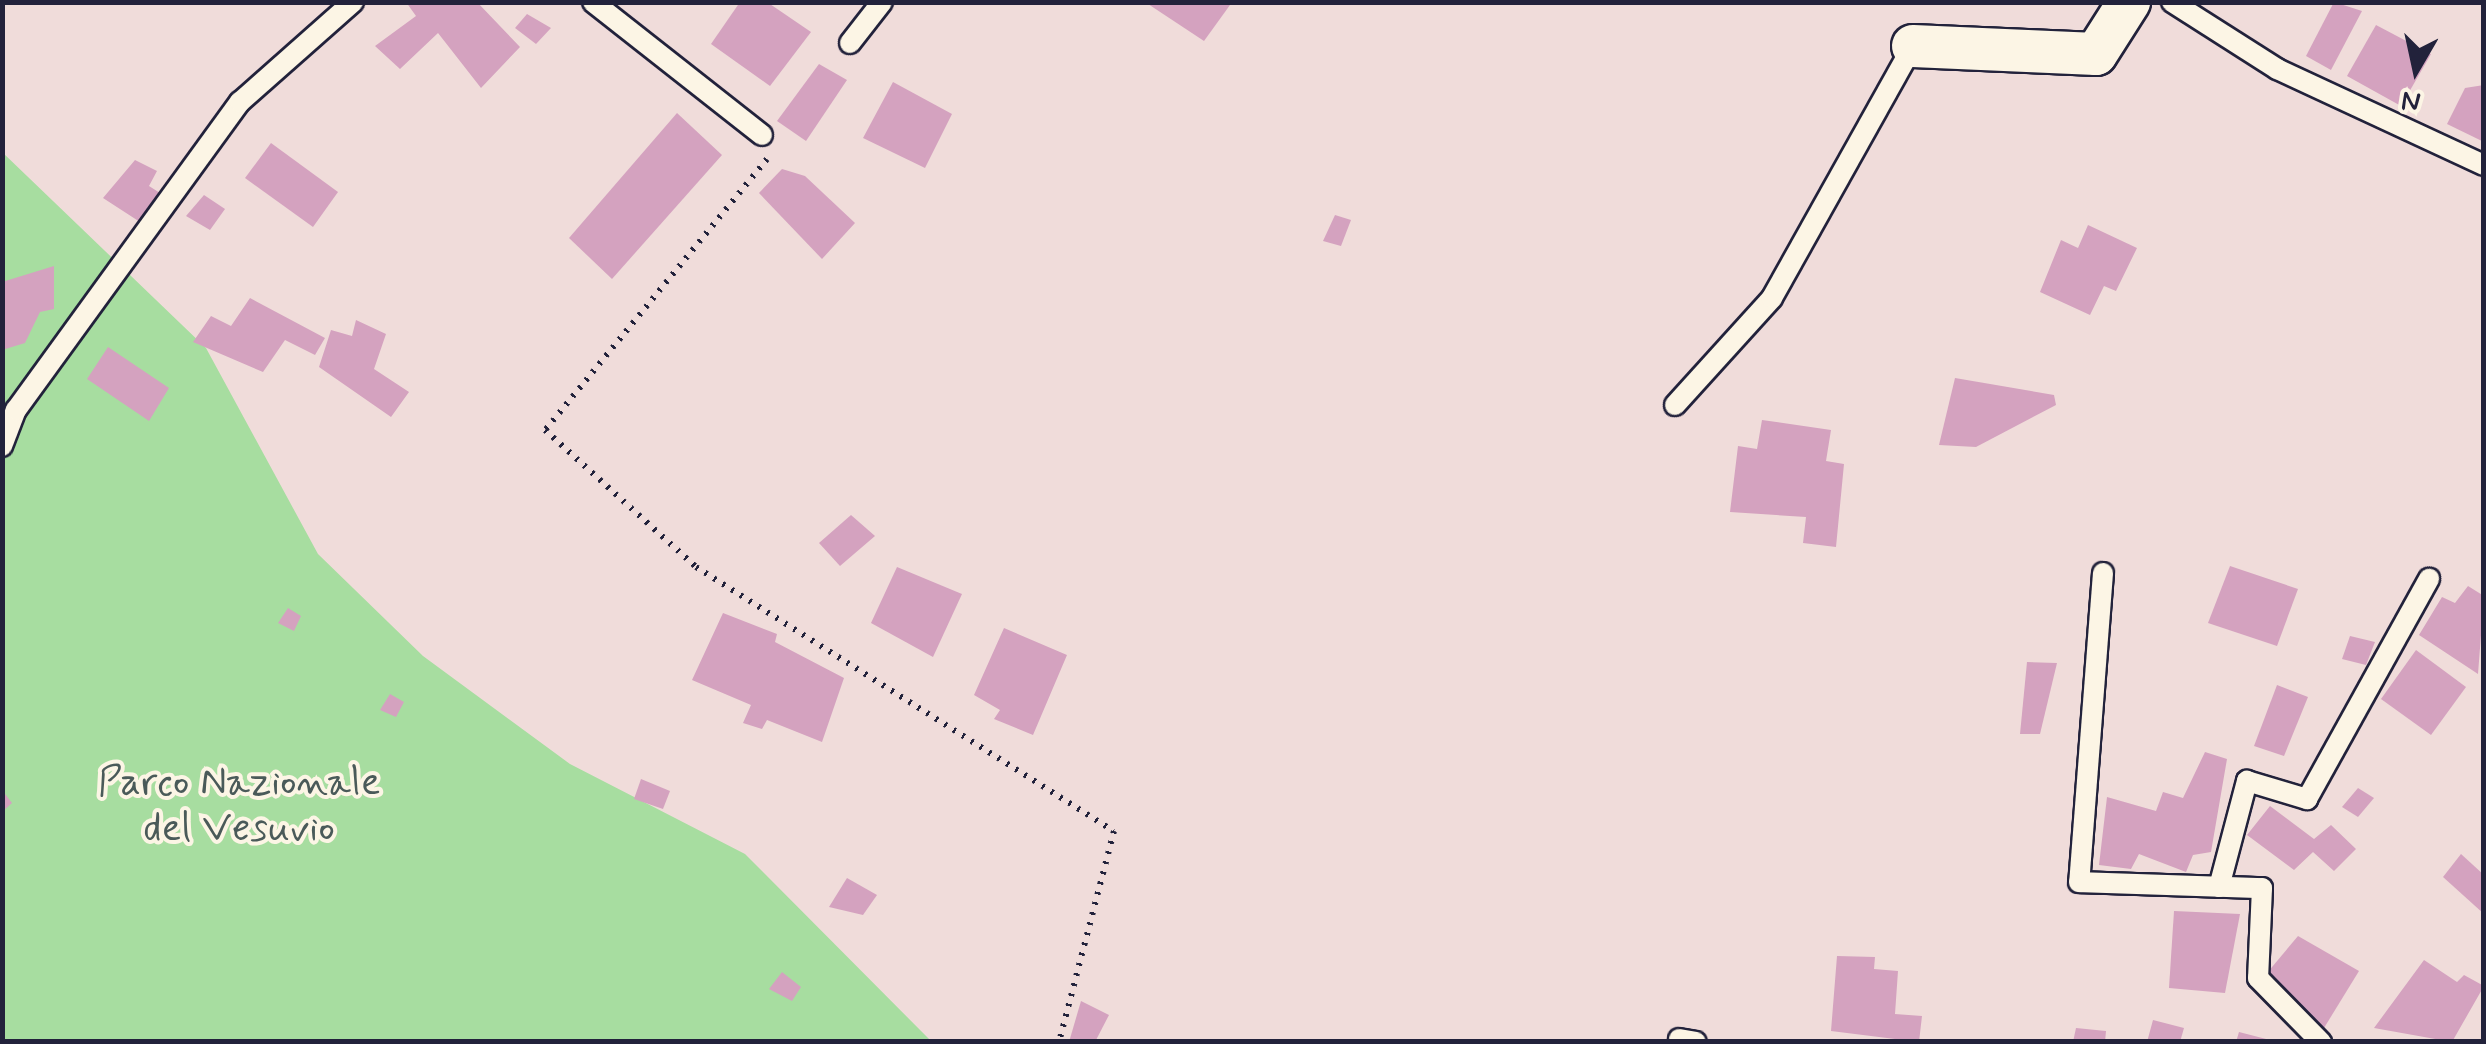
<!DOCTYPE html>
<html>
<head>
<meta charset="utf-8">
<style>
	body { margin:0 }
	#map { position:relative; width:2486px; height:1044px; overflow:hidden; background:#f0dcda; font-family:Mynerve,sans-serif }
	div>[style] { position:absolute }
	.green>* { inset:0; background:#a7dda0 }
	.building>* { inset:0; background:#d4a2bf }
	.path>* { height:6px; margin-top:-3px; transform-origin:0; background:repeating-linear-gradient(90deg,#22223b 0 2.5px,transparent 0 10.5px) }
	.roads { filter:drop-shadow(2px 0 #22223b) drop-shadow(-2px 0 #22223b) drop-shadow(0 2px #22223b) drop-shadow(0 -2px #22223b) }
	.lane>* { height:20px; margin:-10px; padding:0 10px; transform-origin:10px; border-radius:10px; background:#fcf5e5 }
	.street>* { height:42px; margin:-21px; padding:0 21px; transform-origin:21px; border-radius:21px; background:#fcf5e5 }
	span { translate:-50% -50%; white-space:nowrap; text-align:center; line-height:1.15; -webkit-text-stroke:8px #fcf5e5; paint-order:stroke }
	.park-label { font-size:40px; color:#4a5a59 }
	.frame { position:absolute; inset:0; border:5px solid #22223b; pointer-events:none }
	.north { position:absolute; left:2366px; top:20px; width:100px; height:100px; -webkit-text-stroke:8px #fcf5e5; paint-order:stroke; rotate:189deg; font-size:28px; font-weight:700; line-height:40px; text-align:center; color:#22223b }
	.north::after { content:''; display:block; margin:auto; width:35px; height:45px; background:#22223b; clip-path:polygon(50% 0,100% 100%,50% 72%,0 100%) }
</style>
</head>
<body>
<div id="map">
	<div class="green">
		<i style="clip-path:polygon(2px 152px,206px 348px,318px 554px,423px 656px,570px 764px,745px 854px,931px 1041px,3px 1041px)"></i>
	</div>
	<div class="building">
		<i style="clip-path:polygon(406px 2px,477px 2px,520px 47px,481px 88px,438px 33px,400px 69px,375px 46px,416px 16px)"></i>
		<i style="clip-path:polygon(740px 2px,767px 2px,811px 32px,770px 86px,711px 44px)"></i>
		<i style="clip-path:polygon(1145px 2px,1227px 2px,1230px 5px,1204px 41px)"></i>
		<i style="clip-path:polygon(2334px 2px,2362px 11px,2331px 70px,2306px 56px)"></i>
		<i style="clip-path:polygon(527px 14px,551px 28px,536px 44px,515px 28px)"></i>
		<i style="clip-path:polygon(2376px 25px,2431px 54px,2401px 106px,2347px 76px)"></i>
		<i style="clip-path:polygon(819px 64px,847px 80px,806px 141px,777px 121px)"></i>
		<i style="clip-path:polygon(893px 82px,952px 114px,925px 168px,863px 138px)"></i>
		<i style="clip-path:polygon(2484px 85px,2484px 142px,2447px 124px,2465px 88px)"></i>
		<i style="clip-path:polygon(677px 113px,722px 155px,612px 279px,569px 238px)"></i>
		<i style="clip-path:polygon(271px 143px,338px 192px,313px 227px,245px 178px)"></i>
		<i style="clip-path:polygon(135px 160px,157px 171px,149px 186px,160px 193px,140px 222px,103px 198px)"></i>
		<i style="clip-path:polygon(782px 169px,805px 176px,855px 223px,822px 259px,759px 193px)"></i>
		<i style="clip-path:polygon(204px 195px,225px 209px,210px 230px,186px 216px)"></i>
		<i style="clip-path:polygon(1335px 215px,1351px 220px,1341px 246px,1323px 241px)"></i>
		<i style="clip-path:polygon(2088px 225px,2137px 248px,2116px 291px,2104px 286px,2090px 315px,2040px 292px,2061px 240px,2078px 248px)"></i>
		<i style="clip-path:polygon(54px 266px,54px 309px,40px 312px,25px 343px,2px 350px,2px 282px)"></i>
		<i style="clip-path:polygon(250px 298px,325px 338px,315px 355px,285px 340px,263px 372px,193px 342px,211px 316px,231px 326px)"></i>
		<i style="clip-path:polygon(356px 320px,386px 334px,374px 369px,409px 392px,391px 417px,319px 367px,331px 330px,352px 336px)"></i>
		<i style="clip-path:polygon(108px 347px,169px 388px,149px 421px,87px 379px)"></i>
		<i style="clip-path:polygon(1955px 378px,2054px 395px,2056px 405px,1976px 447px,1939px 445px)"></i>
		<i style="clip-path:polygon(1762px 420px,1831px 430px,1826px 461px,1844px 464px,1836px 547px,1803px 543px,1806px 517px,1730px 512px,1738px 446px,1757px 449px)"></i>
		<i style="clip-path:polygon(851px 515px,875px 536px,840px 566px,819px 543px)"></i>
		<i style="clip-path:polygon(2230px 566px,2298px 589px,2277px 646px,2208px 623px)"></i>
		<i style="clip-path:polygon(897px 567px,962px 594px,933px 657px,871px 623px)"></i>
		<i style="clip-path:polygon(2468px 586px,2484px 596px,2478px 674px,2419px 635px,2442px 597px,2455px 603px)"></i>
		<i style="clip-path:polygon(288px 608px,301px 616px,294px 631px,278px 623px)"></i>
		<i style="clip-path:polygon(723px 613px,777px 634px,775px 642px,844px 678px,822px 742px,767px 720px,762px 729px,743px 723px,751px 705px,692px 680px)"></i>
		<i style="clip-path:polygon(1004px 628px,1067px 655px,1033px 735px,994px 719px,1000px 710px,974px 695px)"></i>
		<i style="clip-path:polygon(2350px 636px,2375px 642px,2366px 665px,2342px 659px)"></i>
		<i style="clip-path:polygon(2416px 650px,2466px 687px,2431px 735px,2381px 699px)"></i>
		<i style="clip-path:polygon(2027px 662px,2057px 663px,2040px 734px,2020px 734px)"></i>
		<i style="clip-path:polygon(2277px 685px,2308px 697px,2284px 756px,2254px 746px)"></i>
		<i style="clip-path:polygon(390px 694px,404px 702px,396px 717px,380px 710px)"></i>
		<i style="clip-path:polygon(2205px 752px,2227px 759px,2211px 852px,2193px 855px,2186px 872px,2139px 854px,2131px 869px,2099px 865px,2107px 797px,2156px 811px,2163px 792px,2183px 798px)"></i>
		<i style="clip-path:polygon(641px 779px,670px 791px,663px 809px,634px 799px)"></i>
		<i style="clip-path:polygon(2358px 788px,2374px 798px,2358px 817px,2342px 807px)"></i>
		<i style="clip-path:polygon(2px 790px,12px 803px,2px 812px)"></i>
		<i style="clip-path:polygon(2270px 806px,2314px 839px,2331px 825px,2356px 849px,2334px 871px,2313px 852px,2294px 870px,2247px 835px)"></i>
		<i style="clip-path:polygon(2461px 854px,2484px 875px,2484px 914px,2443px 877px)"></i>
		<i style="clip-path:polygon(847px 878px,877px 895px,863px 915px,829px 907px)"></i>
		<i style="clip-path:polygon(2174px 911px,2240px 914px,2225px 993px,2169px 988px)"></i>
		<i style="clip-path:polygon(2298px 936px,2359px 971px,2324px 1028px,2267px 973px)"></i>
		<i style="clip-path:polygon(1837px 956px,1875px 957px,1874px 969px,1898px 971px,1895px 1014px,1922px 1016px,1919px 1042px,1831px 1031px)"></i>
		<i style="clip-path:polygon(2424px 960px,2457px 982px,2464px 975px,2484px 986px,2452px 1042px,2374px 1028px)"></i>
		<i style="clip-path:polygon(782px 972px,801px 987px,792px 1001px,769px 989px)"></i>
		<i style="clip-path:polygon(1081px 1001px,1109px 1015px,1095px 1042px,1069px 1042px)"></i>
		<i style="clip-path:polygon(2153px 1020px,2184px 1028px,2180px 1042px,2147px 1042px)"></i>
		<i style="clip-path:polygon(2076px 1028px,2106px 1031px,2105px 1042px,2073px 1042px)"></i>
		<i style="clip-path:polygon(2239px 1032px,2270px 1040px,2269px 1042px,2236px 1042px)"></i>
	</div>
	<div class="path">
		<i style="left:767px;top:159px;width:350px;rotate:129.3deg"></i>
		<i style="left:545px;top:430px;width:204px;rotate:42.2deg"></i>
		<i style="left:696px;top:567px;width:494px;rotate:32.3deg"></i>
		<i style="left:1114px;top:831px;width:218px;rotate:104.6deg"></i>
	</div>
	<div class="roads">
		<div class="lane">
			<i style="left:593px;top:2px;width:215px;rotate:38.2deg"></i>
			<i style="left:2172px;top:2px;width:125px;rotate:32.5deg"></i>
			<i style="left:2277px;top:69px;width:228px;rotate:24.9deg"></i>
			<i style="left:850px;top:43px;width:52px;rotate:-52deg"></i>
			<i style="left:1675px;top:405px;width:144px;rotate:-47.8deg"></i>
			<i style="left:1772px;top:298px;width:289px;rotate:-60.8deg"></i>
			<i style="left:2px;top:446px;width:39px;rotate:-69deg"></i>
			<i style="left:16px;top:410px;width:381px;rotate:-54deg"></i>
			<i style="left:240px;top:102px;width:151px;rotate:-41.5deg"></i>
			<i style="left:2103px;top:573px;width:310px;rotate:94.4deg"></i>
			<i style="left:2079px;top:882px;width:183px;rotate:1.9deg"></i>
			<i style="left:2262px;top:888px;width:90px;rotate:92.5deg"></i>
			<i style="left:2258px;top:978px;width:90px;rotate:45.5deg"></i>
			<i style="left:2219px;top:887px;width:110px;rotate:-75.2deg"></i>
			<i style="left:2247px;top:781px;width:63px;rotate:16.7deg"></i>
			<i style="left:2307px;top:799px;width:252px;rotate:-61deg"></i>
			<i style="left:1679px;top:1039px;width:17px;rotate:10deg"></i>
		</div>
		<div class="street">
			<i style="left:1913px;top:46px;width:183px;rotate:2.5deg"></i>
			<i style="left:2096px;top:54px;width:62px;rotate:-57.6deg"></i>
		</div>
	</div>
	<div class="park-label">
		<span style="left:239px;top:806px">Parco Nazionale<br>del Vesuvio</span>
	</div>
	<div class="frame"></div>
	<div class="north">N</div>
</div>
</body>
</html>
